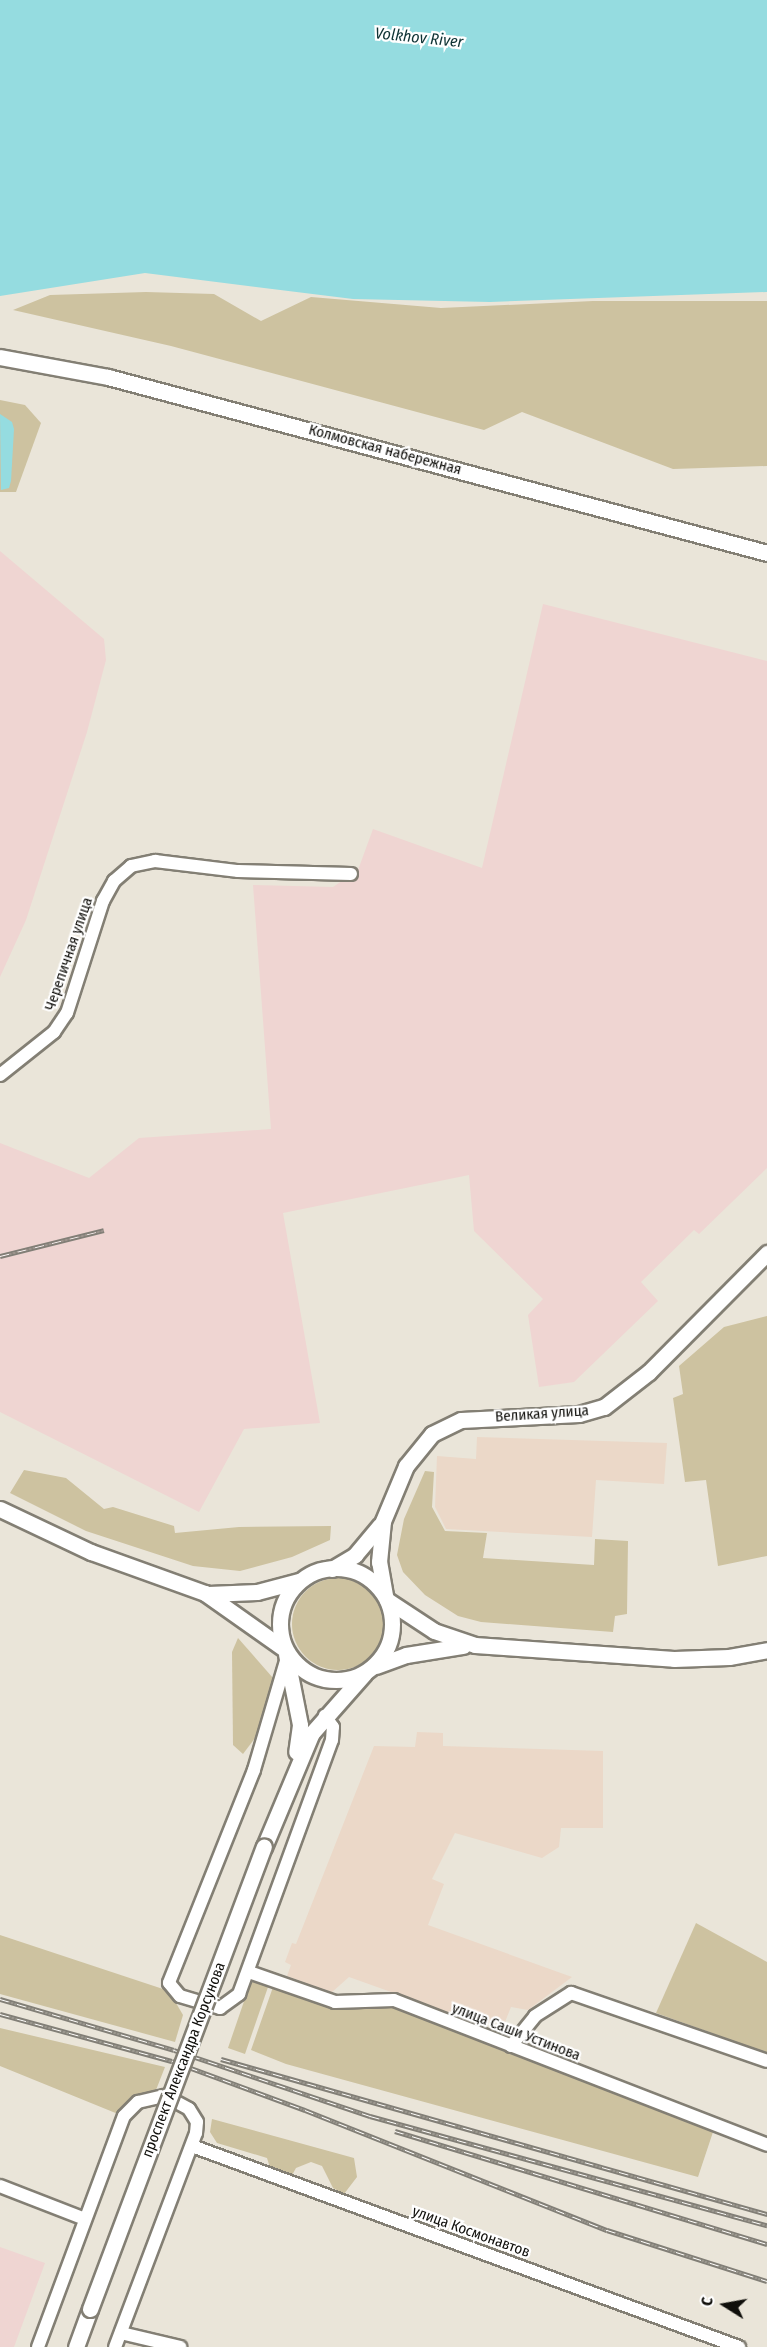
<!DOCTYPE html>
<html>
<head>
<meta charset="utf-8">
<style>
	body { margin:0 }
	#map { position:relative; width:767px; height:2347px; overflow:hidden; background:#eae5d9; font-family:"Fira Sans Condensed",sans-serif }
	div>[style] { position:absolute }
	.industrial>* { inset:0; background:#efd5d2 }
	.education>* { inset:0; background:#ebd8c8 }
	.green>* { inset:0; background:#cdc2a0 }
	.round { border-radius:50% }
	.water>* { inset:0; background:#95dce0 }
	.roads { filter:drop-shadow(2px 0 #837f74) drop-shadow(-2px 0 #837f74) drop-shadow(0 2px #837f74) drop-shadow(0 -2px #837f74) }
	.minor>* { height:12px; margin:-6px; padding:0 6px; transform-origin:6px; border-radius:6px; background:#fff }
	.major>* { height:15px; margin:-7.5px; padding:0 7.5px; transform-origin:7.5px; border-radius:7.5px; background:#fff }
	.major>.ring { margin:-7.5px; padding:0; box-sizing:content-box; background:none; border:15px solid #fff; border-radius:50% }
	.rail>* { height:5px; margin-top:-2.5px; transform-origin:0; background:repeating-linear-gradient(90deg,#fff 0 9px,#827f77 0 18px); box-sizing:border-box; border-block:2px solid #827f77 }
	.bridges { filter:drop-shadow(2px 0 #837f74) drop-shadow(-2px 0 #837f74) drop-shadow(0 2px #837f74) drop-shadow(0 -2px #837f74) }
	.major-bridge>* { height:15px; margin:-7.5px; padding:0 7.5px; transform-origin:7.5px; border-radius:7.5px; background:#fff }
	span { translate:-50% -50%; white-space:nowrap; text-align:center; line-height:1.15; -webkit-text-stroke:4.5px #fff; paint-order:stroke }
	.street-label { font-size:15px; color:#100f0b }
	.water-label { font-size:16px; color:#0f3335; font-style:italic }
	.north { position:absolute; left:695px; top:2275px; width:60px; height:60px; -webkit-text-stroke:4px #fff; paint-order:stroke; rotate:281deg; font-size:16px; font-weight:700; line-height:24px; text-align:center; color:#100f0b }
	.north::after { content:''; display:block; margin:auto; width:21px; height:27px; background:#100f0b; clip-path:polygon(50% 0,100% 100%,50% 72%,0 100%) }
</style>
</head>
<body>
<div id="map">
	<div class="industrial">
		<i style="clip-path:polygon(0 551px,104px 639px,106px 660px,87px 732px,26px 920px,0 977px)"></i>
		<i style="clip-path:polygon(543px 604px,767px 661px,767px 1168px,699px 1234px,694px 1230px,641px 1282px,658px 1301px,574px 1382px,539px 1387px,528px 1315px,543px 1299px,474px 1231px,469px 1175px,283px 1213px,320px 1423px,244px 1429px,199px 1512px,0 1412px,0 1143px,89px 1178px,139px 1138px,271px 1129px,253px 885px,333px 887px,358px 870px,373px 829px,482px 868px)"></i>
		<i style="clip-path:polygon(0 2247px,45px 2263px,14px 2347px,0 2347px)"></i>
	</div>
	<div class="education">
		<i style="clip-path:polygon(477px 1437px,667px 1443px,664px 1484px,596px 1480px,592px 1537px,446px 1529px,435px 1507px,437px 1456px,476px 1459px)"></i>
		<i style="clip-path:polygon(417px 1732px,443px 1733px,443px 1746px,603px 1751px,603px 1828px,561px 1828px,559px 1847px,542px 1858px,455px 1833px,432px 1879px,444px 1884px,428px 1925px,572px 1977px,528px 2010px,511px 2007px,505px 2022px,478px 2023px,349px 1977px,331px 1993px,287px 1976px,291px 1965px,285px 1962px,292px 1943px,296px 1944px,374px 1746px,415px 1747px)"></i>
	</div>
	<div class="green">
		<i style="clip-path:polygon(146px 292px,214px 294px,261px 321px,311px 297px,441px 308px,593px 301px,767px 301px,767px 466px,673px 469px,522px 412px,484px 430px,171px 346px,13px 310px,50px 295px)"></i>
		<i style="clip-path:polygon(0 400px,25px 405px,41px 423px,16px 492px,0 492px)"></i>
		<i style="clip-path:polygon(767px 1316px,767px 1556px,718px 1566px,706px 1480px,685px 1482px,673px 1398px,683px 1394px,679px 1366px,724px 1327px)"></i>
		<i style="clip-path:polygon(24px 1470px,66px 1478px,104px 1509px,113px 1507px,174px 1526px,175px 1533px,239px 1527px,331px 1526px,330px 1540px,292px 1557px,240px 1571px,193px 1566px,86px 1531px,10px 1493px)"></i>
		<i style="clip-path:polygon(425px 1471px,434px 1472px,432px 1507px,445px 1531px,487px 1533px,483px 1558px,594px 1565px,595px 1539px,628px 1541px,627px 1614px,615px 1616px,613px 1632px,481px 1622px,458px 1616px,425px 1595px,403px 1572px,397px 1555px,404px 1519px)"></i>
		<i class="round" style="left:292px;top:1578px;width:92px;height:92px"></i>
		<i style="clip-path:polygon(238px 1638px,273px 1678px,258px 1734px,243px 1754px,233px 1745px,232px 1652px)"></i>
		<i style="clip-path:polygon(696px 1923px,767px 1962px,767px 2053px,656px 2013px)"></i>
		<i style="clip-path:polygon(0 1935px,169px 1991px,183px 2015px,175px 2042px,0 1994px)"></i>
		<i style="clip-path:polygon(251px 1981px,268px 1987px,245px 2054px,228px 2048px)"></i>
		<i style="clip-path:polygon(273px 1987px,338px 2010px,392px 2004px,714px 2129px,698px 2177px,286px 2064px,251px 2050px)"></i>
		<i style="clip-path:polygon(0 2028px,165px 2067px,156px 2090px,132px 2099px,118px 2114px,0 2066px)"></i>
		<i style="clip-path:polygon(212px 2119px,354px 2158px,357px 2177px,344px 2194px,333px 2188px,322px 2166px,311px 2162px,296px 2168px,291px 2177px,271px 2171px,267px 2158px,217px 2143px,210px 2132px)"></i>
	</div>
	<div class="water">
		<i style="clip-path:polygon(0 0,767px 0,767px 292px,490px 302px,353px 299px,145px 273px,0 296px)"></i>
		<i style="clip-path:polygon(0 414px,12px 422px,14px 429px,11px 481px,9px 488px,1px 490px)"></i>
	</div>
	<div class="roads">
		<div class="minor">
			<i style="left:0;top:1075px;width:69px;rotate:-38.5deg"></i>
			<i style="left:54px;top:1032px;width:23px;rotate:-56deg"></i>
			<i style="left:67px;top:1013px;width:118px;rotate:-72.2deg"></i>
			<i style="left:103px;top:901px;width:23px;rotate:-61deg"></i>
			<i style="left:114px;top:881px;width:23px;rotate:-41deg"></i>
			<i style="left:131px;top:866px;width:25px;rotate:-12deg"></i>
			<i style="left:155px;top:861px;width:84px;rotate:6.9deg"></i>
			<i style="left:238px;top:871px;width:113px;rotate:1.5deg"></i>
			<i style="left:286px;top:1661px;width:114px;rotate:106.4deg"></i>
			<i style="left:254px;top:1770px;width:229px;rotate:111.8deg"></i>
			<i style="left:169px;top:1983px;width:17px;rotate:50deg"></i>
			<i style="left:180px;top:1996px;width:42px;rotate:16.7deg"></i>
			<i style="left:220px;top:2008px;width:24px;rotate:-36deg"></i>
			<i style="left:239px;top:1994px;width:270px;rotate:-69.9deg"></i>
			<i style="left:332px;top:1740px;width:13px;rotate:-86deg"></i>
			<i style="left:333px;top:1727px;width:14px;rotate:-126deg"></i>
			<i style="left:249px;top:1972px;width:91px;rotate:19.2deg"></i>
			<i style="left:335px;top:2002px;width:59px;rotate:-1.9deg"></i>
			<i style="left:394px;top:2000px;width:400px;rotate:21.2deg"></i>
			<i style="left:511px;top:2046px;width:38px;rotate:-51deg"></i>
			<i style="left:535px;top:2016px;width:43px;rotate:-32.6deg"></i>
			<i style="left:571px;top:1993px;width:207px;rotate:19.1deg"></i>
			<i style="left:192px;top:2146px;width:583px;rotate:20.18deg"></i>
			<i style="left:0;top:2186px;width:91px;rotate:21.2deg"></i>
			<i style="left:121px;top:2333px;width:61px;rotate:13.3deg"></i>
			<i style="left:38px;top:2347px;width:246px;rotate:-69.6deg"></i>
			<i style="left:124px;top:2116px;width:20px;rotate:-45deg"></i>
			<i style="left:138px;top:2102px;width:28px;rotate:-13deg"></i>
			<i style="left:165px;top:2096px;width:27px;rotate:28deg"></i>
			<i style="left:189px;top:2109px;width:15px;rotate:58deg"></i>
			<i style="left:197px;top:2122px;width:11px;rotate:95deg"></i>
			<i style="left:196px;top:2133px;width:229px;rotate:110.7deg"></i>
		</div>
		<div class="major">
			<i style="left:0;top:357px;width:110px;rotate:10.5deg"></i>
			<i style="left:108px;top:377px;width:682px;rotate:14.95deg"></i>
			<i style="left:0;top:1509px;width:101px;rotate:25.3deg"></i>
			<i style="left:91px;top:1552px;width:121px;rotate:19.8deg"></i>
			<i style="left:205px;top:1593px;width:95px;rotate:35.2deg"></i>
			<i class="ring" style="left:280px;top:1568px;width:97px;height:97px"></i>
			<i style="left:332px;top:1569px;width:27px;rotate:-31deg"></i>
			<i style="left:355px;top:1555px;width:39px;rotate:-50deg"></i>
			<i style="left:208px;top:1594px;width:49px;rotate:-2.3deg"></i>
			<i style="left:257px;top:1592px;width:43px;rotate:-14.7deg"></i>
			<i style="left:385px;top:1595px;width:34px;rotate:-100deg"></i>
			<i style="left:379px;top:1562px;width:41px;rotate:-84.4deg"></i>
			<i style="left:383px;top:1521px;width:60px;rotate:-67.3deg"></i>
			<i style="left:406px;top:1466px;width:41px;rotate:-50.9deg"></i>
			<i style="left:432px;top:1434px;width:32px;rotate:-26deg"></i>
			<i style="left:461px;top:1420px;width:118px;rotate:-2.9deg"></i>
			<i style="left:579px;top:1414px;width:26px;rotate:-16deg"></i>
			<i style="left:604px;top:1407px;width:57px;rotate:-37.9deg"></i>
			<i style="left:649px;top:1372px;width:168px;rotate:-45.2deg"></i>
			<i style="left:387px;top:1600px;width:56px;rotate:33.4deg"></i>
			<i style="left:434px;top:1631px;width:43px;rotate:18.9deg"></i>
			<i style="left:475px;top:1645px;width:199px;rotate:4deg"></i>
			<i style="left:674px;top:1659px;width:55px;rotate:-2.1deg"></i>
			<i style="left:729px;top:1657px;width:39px;rotate:-10deg"></i>
			<i style="left:286px;top:1654px;width:72px;rotate:78.8deg"></i>
			<i style="left:300px;top:1725px;width:27px;rotate:98deg"></i>
			<i style="left:376px;top:1666px;width:32px;rotate:-20deg"></i>
			<i style="left:406px;top:1655px;width:58px;rotate:-9deg"></i>
			<i style="left:264px;top:1847px;width:124px;rotate:-67.2deg"></i>
			<i style="left:312px;top:1733px;width:79px;rotate:-48.6deg"></i>
			<i style="left:76px;top:2347px;width:40px;rotate:-69.8deg"></i>
		</div>
	</div>
	<div class="rail">
		<i style="left:0;top:1256px;width:107px;rotate:-14deg"></i>
		<i style="left:0;top:1999px;width:181px;rotate:16.3deg"></i>
		<i style="left:174px;top:2050px;width:207px;rotate:18.6deg"></i>
		<i style="left:370px;top:2116px;width:412px;rotate:15.4deg"></i>
		<i style="left:0;top:2014px;width:178px;rotate:15.3deg"></i>
		<i style="left:172px;top:2061px;width:142px;rotate:20.2deg"></i>
		<i style="left:305px;top:2110px;width:325px;rotate:21.7deg"></i>
		<i style="left:607px;top:2230px;width:168px;rotate:17.7deg"></i>
		<i style="left:221px;top:2059px;width:568px;rotate:15.85deg"></i>
		<i style="left:395px;top:2131px;width:389px;rotate:16.9deg"></i>
	</div>
	<div class="bridges">
		<div class="major-bridge">
			<i style="left:90px;top:2309px;width:494px;rotate:-69.4deg"></i>
		</div>
	</div>
	<div class="street-label">
		<span style="left:385px;top:450px;rotate:15deg">Колмовская набережная</span>
		<span style="left:69px;top:954px;rotate:-71deg">Черепичная улица</span>
		<span style="left:542px;top:1414px;rotate:-4deg">Великая улица</span>
		<span style="left:516px;top:2032px;rotate:21deg">улица Саши Устинова</span>
		<span style="left:184px;top:2060px;rotate:-69deg">проспект Александра Корсунова</span>
		<span style="left:471px;top:2232px;rotate:20deg">улица Космонавтов</span>
	</div>
	<div class="water-label">
		<span style="left:419px;top:38px;rotate:6deg">Volkhov River</span>
	</div>
	<div class="north">С</div>
</div>
</body>
</html>
